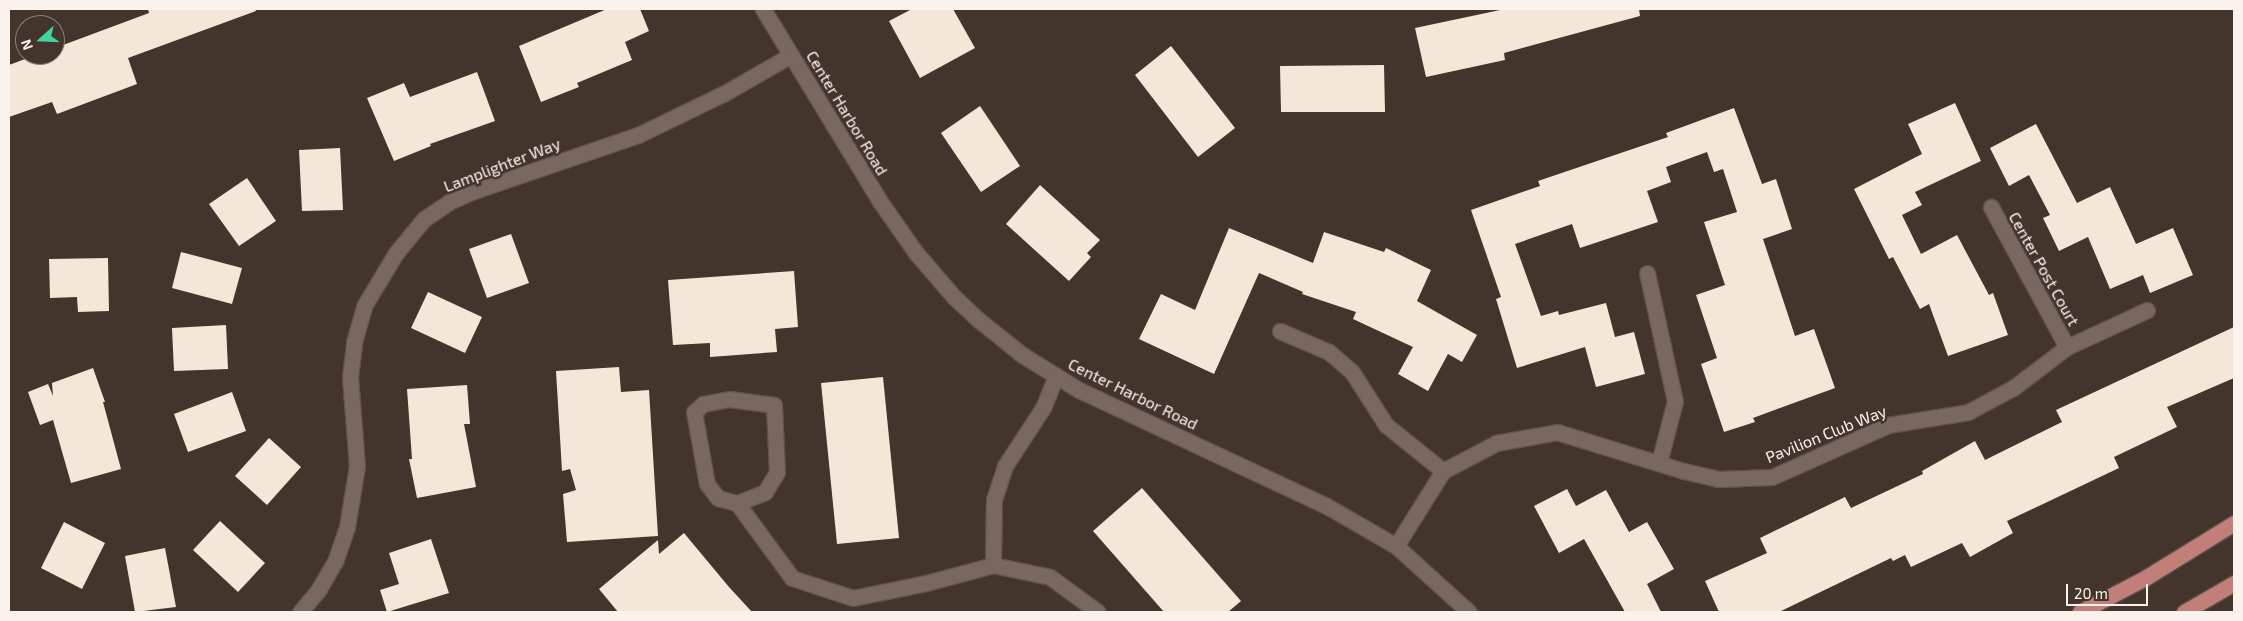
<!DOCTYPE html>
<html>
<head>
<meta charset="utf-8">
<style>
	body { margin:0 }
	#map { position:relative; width:2243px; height:621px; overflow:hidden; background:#43342c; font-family:"Exo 2",sans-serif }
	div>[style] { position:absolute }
	.building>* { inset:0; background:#f4e7d7 }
	.roads { filter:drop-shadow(1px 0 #60534c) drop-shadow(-1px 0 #60534c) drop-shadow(0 1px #60534c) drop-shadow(0 -1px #60534c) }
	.minor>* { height:15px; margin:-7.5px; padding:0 7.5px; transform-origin:7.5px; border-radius:7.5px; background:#796860 }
	.major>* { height:15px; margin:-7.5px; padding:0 7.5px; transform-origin:7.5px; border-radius:7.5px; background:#c27f79 }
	span { translate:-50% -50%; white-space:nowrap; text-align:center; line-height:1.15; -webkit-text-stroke:5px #43342c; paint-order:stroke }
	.street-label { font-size:16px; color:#fcf2ed }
	.frame { position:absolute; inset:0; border:10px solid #fcf2ed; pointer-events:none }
	.north { position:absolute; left:15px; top:15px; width:50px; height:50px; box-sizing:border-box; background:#43342c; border:1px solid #8d8079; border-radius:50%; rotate:250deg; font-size:14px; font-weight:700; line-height:20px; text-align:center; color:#fcf2ed }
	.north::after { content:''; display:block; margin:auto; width:18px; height:22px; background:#3fd4a2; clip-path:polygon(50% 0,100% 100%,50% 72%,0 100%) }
	.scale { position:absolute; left:2066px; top:584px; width:82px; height:22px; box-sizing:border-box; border:2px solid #fcf2ed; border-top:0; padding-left:6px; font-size:15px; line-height:18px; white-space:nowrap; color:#fcf2ed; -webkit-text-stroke:4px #43342c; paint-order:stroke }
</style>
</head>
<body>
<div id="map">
	<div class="building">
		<i style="clip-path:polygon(148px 9px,255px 9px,256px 11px,128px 58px,137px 84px,57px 114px,52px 102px,9px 117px,9px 65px,36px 55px,55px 55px,55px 48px,149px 13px)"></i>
		<i style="clip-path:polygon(607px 9px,640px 9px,649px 31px,625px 42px,632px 60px,577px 83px,579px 87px,541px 102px,519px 46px)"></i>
		<i style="clip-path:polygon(912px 9px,953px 9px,975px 48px,920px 78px,889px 21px)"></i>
		<i style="clip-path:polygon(1505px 9px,1639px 9px,1640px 16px,1504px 53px,1505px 60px,1426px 77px,1415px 28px)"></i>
		<i style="clip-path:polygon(1171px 46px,1235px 128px,1198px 157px,1135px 75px)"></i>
		<i style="clip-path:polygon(1384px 65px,1385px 112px,1281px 112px,1280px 66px)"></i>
		<i style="clip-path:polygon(477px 72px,495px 121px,430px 144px,431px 146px,394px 161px,367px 98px,404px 83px,410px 97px)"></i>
		<i style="clip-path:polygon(1955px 103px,1981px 161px,1915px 192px,1922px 205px,1902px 215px,1921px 254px,1957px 235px,1989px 295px,1993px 293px,2008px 335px,1948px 356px,1929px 304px,1920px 309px,1893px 257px,1889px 259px,1854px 189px,1922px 154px,1908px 124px)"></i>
		<i style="clip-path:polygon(980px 106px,1020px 166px,981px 192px,941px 133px)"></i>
		<i style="clip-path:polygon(1734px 108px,1762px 184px,1776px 179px,1792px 229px,1763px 239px,1795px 336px,1814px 329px,1835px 388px,1753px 418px,1755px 422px,1724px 432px,1701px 364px,1717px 358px,1696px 295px,1725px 285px,1704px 222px,1737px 212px,1723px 169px,1714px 172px,1707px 152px,1666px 167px,1671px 182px,1647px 191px,1658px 222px,1580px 248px,1572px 224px,1515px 244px,1541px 316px,1558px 311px,1559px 315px,1606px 303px,1615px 337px,1634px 332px,1645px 374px,1596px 387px,1585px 347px,1517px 368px,1496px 299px,1501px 297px,1471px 210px,1540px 186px,1538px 181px,1668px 137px,1666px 133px)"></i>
		<i style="clip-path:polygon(2036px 124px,2077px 203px,2110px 187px,2136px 244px,2173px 228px,2193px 275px,2150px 293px,2143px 275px,2110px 289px,2088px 237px,2059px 251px,2043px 218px,2050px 215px,2029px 175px,2009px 186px,1990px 148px)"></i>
		<i style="clip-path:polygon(340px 148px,343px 210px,302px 211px,299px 150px)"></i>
		<i style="clip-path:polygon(247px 178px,276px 221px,239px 246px,209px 204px)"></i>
		<i style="clip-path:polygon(1040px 185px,1100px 240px,1087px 253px,1091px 257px,1069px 281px,1006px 224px)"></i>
		<i style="clip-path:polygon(1229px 228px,1313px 263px,1324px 232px,1384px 252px,1386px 248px,1431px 270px,1417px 301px,1477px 335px,1462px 362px,1448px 354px,1428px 391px,1398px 374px,1413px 347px,1353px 319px,1356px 312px,1302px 294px,1303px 292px,1259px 273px,1214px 374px,1139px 339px,1161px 294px,1195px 310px)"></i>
		<i style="clip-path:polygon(511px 234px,529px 283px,487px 298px,469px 249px)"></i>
		<i style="clip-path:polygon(181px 252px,242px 268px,232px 304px,172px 288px)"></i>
		<i style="clip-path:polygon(108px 258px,109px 311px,78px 312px,77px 297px,50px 298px,49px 259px)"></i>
		<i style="clip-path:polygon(794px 271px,798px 327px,775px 329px,777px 352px,710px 357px,710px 343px,673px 345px,668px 280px)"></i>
		<i style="clip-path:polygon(428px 292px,482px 317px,465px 353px,411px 328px)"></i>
		<i style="clip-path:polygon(226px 325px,228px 369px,174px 371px,172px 328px)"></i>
		<i style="clip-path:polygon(2234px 327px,2234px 378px,2167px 407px,2177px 427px,2114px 457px,2119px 468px,2007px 521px,2013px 533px,1970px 557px,1962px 543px,1911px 567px,1905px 555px,1893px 561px,1891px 558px,1779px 612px,1719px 612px,1705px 581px,1767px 553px,1760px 538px,1845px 497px,1851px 508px,1923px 474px,1922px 471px,1975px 441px,1985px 460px,2062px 422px,2056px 410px)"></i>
		<i style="clip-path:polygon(619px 367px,621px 392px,649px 390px,658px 536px,567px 542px,563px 494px,576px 490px,570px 469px,562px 471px,556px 371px)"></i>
		<i style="clip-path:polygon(93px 368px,105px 402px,103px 402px,121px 469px,71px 483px,53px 420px,40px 425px,28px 392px,48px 384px,53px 396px,52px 383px)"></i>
		<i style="clip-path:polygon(883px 377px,899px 538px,837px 544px,821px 383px)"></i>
		<i style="clip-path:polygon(467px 385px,470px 424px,464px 424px,476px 487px,417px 498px,409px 459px,412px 459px,407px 389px)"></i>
		<i style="clip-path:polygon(232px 392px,246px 431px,188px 452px,174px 414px)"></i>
		<i style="clip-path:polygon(269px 438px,301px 467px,267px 505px,235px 476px)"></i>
		<i style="clip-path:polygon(1142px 488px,1241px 601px,1228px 612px,1164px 612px,1093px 531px)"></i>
		<i style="clip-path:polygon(1567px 489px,1576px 506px,1606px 490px,1629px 532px,1647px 522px,1674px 569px,1647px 584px,1661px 612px,1625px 612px,1584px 539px,1559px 553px,1534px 506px)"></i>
		<i style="clip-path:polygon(220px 521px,265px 563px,238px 592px,193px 550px)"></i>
		<i style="clip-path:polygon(64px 522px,105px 543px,82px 589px,41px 568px)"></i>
		<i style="clip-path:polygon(684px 533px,729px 587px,752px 612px,618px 612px,599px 589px,658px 540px,659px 554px)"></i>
		<i style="clip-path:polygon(431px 539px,449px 593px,387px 612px,380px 590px,399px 584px,389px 553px)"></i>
		<i style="clip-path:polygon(165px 548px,176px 607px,135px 612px,125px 556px)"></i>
	</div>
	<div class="roads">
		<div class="minor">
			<i style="left:763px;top:9px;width:223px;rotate:58.7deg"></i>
			<i style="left:879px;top:200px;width:65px;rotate:55.1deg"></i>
			<i style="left:916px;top:253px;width:58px;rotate:49.2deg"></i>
			<i style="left:954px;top:297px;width:35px;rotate:43deg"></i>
			<i style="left:980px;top:321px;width:53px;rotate:38.8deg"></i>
			<i style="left:1021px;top:354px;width:68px;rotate:31.8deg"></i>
			<i style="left:1079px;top:390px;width:272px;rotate:25.1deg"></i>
			<i style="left:1325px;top:505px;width:82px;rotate:30deg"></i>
			<i style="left:1396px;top:546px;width:98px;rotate:42.1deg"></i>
			<i style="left:1991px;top:207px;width:159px;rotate:61.5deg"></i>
			<i style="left:1647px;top:273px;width:131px;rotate:77.7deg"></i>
			<i style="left:1675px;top:401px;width:64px;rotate:104.5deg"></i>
			<i style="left:1280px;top:331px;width:53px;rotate:23.2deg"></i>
			<i style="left:1329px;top:352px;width:30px;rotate:41deg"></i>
			<i style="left:1352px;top:372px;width:63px;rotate:57.3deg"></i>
			<i style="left:1386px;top:425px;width:73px;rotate:38.9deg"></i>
			<i style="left:1056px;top:376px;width:32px;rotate:112deg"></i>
			<i style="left:1044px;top:406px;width:72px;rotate:123deg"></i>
			<i style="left:1005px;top:466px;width:35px;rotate:108deg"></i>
			<i style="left:994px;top:499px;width:66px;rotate:90.9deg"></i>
			<i style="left:993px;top:565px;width:58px;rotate:11.9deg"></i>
			<i style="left:1050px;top:577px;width:59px;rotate:36.1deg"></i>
			<i style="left:737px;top:503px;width:30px;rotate:-21deg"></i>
			<i style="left:765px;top:492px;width:23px;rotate:-59deg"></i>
			<i style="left:777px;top:472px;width:67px;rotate:-92.6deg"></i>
			<i style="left:774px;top:405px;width:45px;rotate:-172.4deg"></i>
			<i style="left:729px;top:399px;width:26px;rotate:169deg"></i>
			<i style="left:703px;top:404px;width:12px;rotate:138deg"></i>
			<i style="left:694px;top:412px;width:73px;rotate:79.8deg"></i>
			<i style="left:707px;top:484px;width:18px;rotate:52deg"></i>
			<i style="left:718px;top:498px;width:20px;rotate:15deg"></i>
			<i style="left:737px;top:503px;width:93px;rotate:53.7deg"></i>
			<i style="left:792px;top:578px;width:64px;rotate:18.2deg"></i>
			<i style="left:853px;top:598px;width:75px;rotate:-11.6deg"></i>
			<i style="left:926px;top:583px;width:69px;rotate:-15deg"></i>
			<i style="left:1396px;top:546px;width:89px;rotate:-57.9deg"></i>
			<i style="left:1443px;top:471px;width:60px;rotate:-27.8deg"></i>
			<i style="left:1496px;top:443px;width:62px;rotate:-10.2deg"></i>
			<i style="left:1557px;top:432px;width:133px;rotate:17.1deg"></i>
			<i style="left:1684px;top:471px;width:36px;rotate:13deg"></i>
			<i style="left:1719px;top:479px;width:53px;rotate:-2.2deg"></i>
			<i style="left:1772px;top:477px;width:127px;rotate:-24.1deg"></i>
			<i style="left:1888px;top:425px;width:81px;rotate:-9.2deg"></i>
			<i style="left:1968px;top:412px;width:51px;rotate:-28.1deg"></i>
			<i style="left:2013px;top:388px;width:68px;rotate:-37.2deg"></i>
			<i style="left:2067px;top:347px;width:88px;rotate:-24.8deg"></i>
			<i style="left:300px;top:612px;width:30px;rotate:-50deg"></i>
			<i style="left:319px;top:589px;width:34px;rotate:-60deg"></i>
			<i style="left:336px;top:559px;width:34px;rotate:-71deg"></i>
			<i style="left:347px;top:527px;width:62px;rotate:-80.7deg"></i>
			<i style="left:357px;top:466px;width:89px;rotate:-94.5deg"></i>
			<i style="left:350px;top:377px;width:35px;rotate:-83deg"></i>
			<i style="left:354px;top:342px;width:37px;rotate:-74deg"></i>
			<i style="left:364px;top:306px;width:62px;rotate:-58.9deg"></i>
			<i style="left:396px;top:253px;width:44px;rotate:-50.5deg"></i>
			<i style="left:424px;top:219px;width:30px;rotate:-34deg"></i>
			<i style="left:449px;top:202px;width:27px;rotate:-24deg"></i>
			<i style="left:474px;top:191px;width:173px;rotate:-18.9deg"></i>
			<i style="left:638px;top:135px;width:94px;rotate:-25.8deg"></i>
			<i style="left:723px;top:94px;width:78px;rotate:-29.8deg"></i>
		</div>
		<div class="major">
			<i style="left:2080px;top:612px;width:73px;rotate:-27.6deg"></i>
			<i style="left:2145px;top:578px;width:105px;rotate:-31.7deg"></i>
			<i style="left:2184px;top:612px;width:58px;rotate:-30.1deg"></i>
		</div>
	</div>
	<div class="street-label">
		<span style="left:847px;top:113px;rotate:59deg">Center Harbor Road</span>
		<span style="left:502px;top:165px;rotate:-21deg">Lamplighter Way</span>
		<span style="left:2044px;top:269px;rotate:61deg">Center Post Court</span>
		<span style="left:1133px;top:394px;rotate:26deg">Center Harbor Road</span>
		<span style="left:1826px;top:434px;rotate:-22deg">Pavilion Club Way</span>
	</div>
	<div class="frame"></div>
	<div class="north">N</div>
	<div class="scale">20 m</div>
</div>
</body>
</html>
